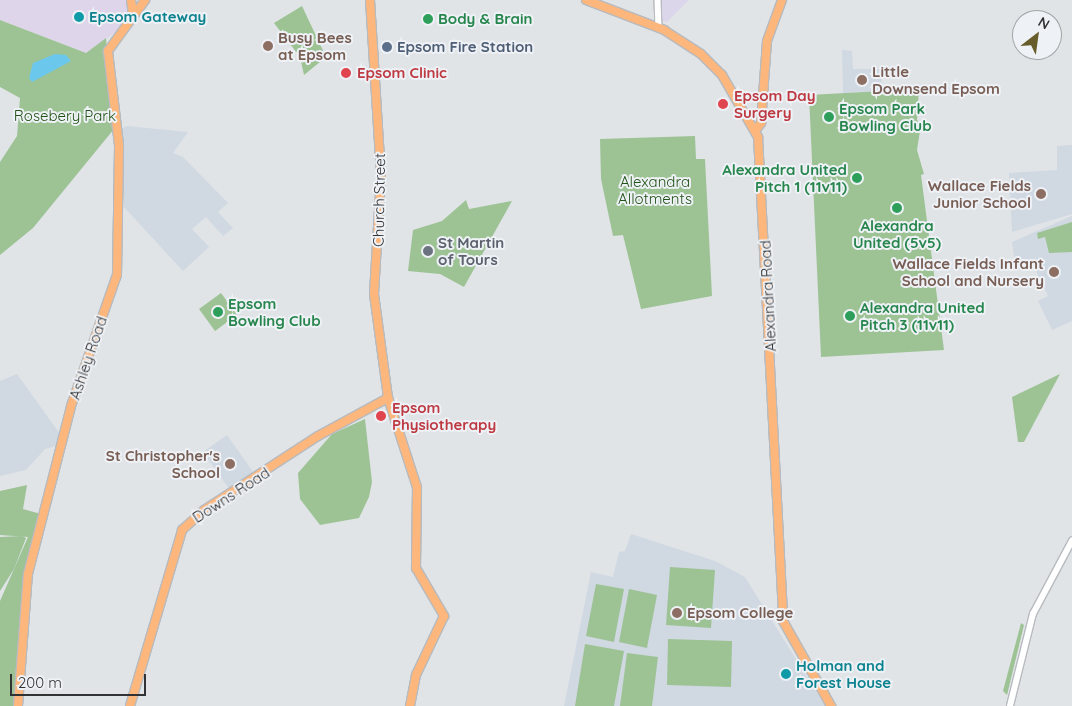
<!DOCTYPE html>
<html>
<head>
<meta charset="utf-8">
<style>
	body { margin:0 }
	#map { position:relative; width:1072px; height:706px; overflow:hidden; background:#e0e4e7; font-family:Quicksand,sans-serif }
	div>[style] { position:absolute }
	.commercial>* { inset:0; background:#ded5ea }
	.industrial>* { inset:0; background:#dcd6eb }
	.built>* { inset:0; background:#d0d8e2 }
	.green>* { inset:0; background:#9dc395 }
	.water>* { inset:0; background:#6bc7ec }
	.roads { filter:drop-shadow(1px 0 #b7babe) drop-shadow(-1px 0 #b7babe) drop-shadow(0 1px #b7babe) drop-shadow(0 -1px #b7babe) }
	.minor>* { height:5.5px; margin:-2.75px; padding:0 2.75px; transform-origin:2.75px; border-radius:2.75px; background:#fff }
	.major>* { height:8px; margin:-4px; padding:0 4px; transform-origin:4px; border-radius:4px; background:#fdb77d }
	.dots>* { width:14px; height:14px; translate:-50% -50%; box-sizing:border-box; border:2px solid #eef1f5; border-radius:50% }
	span { translate:-50% -50%; white-space:nowrap; text-align:center; line-height:1.15; -webkit-text-stroke:4px #eef1f5; paint-order:stroke }
	.culture-label { font-size:15px; color:#0d838f; font-weight:700 }
	.left { translate:0 -50%; text-align:left }
	.leisure-label { font-size:15px; color:#27864d; font-weight:700 }
	.right { translate:-100% -50%; text-align:right }
	.education-label { font-size:15px; color:#785e54; font-weight:700 }
	.service-label { font-size:15px; color:#4e5e75; font-weight:700 }
	.health-label { font-size:15px; color:#be3a42; font-weight:700 }
	.park-label { font-size:15px; color:#205215 }
	.street-label { font-size:15px; color:#313234 }
	.worship-label { font-size:15px; color:#5b616d; font-weight:700 }
	.north { position:absolute; left:1012px; top:10px; width:50px; height:50px; box-sizing:border-box; background:#eef1f5; border:1px solid #a2a5a8; border-radius:50%; rotate:30deg; font-size:14px; font-weight:700; line-height:20px; text-align:center; color:#313234 }
	.north::after { content:''; display:block; margin:auto; width:18px; height:22px; background:#675d2a; clip-path:polygon(50% 0,100% 100%,50% 72%,0 100%) }
	.scale { position:absolute; left:10px; top:674px; width:136px; height:22px; box-sizing:border-box; border:2px solid #313234; border-top:0; padding-left:6px; font-size:15px; line-height:18px; white-space:nowrap; color:#313234; -webkit-text-stroke:4px #eef1f5; paint-order:stroke }
</style>
</head>
<body>
<div id="map">
	<div class="commercial">
		<i style="clip-path:polygon(0 0,126px 0,131px 13px,114px 33px,86px 53px,0 20px)"></i>
	</div>
	<div class="industrial">
		<i style="clip-path:polygon(661px 0,689px 0,667px 22px,662px 21px)"></i>
	</div>
	<div class="built">
		<i style="clip-path:polygon(842px 50px,852px 51px,853px 69px,881px 69px,882px 91px,843px 93px)"></i>
		<i style="clip-path:polygon(127px 126px,188px 132px,173px 153px,183px 157px,228px 203px,218px 212px,233px 228px,223px 236px,206px 217px,192px 229px,209px 247px,183px 271px,124px 207px,120px 129px)"></i>
		<i style="clip-path:polygon(1072px 145px,1072px 214px,1012px 232px,1009px 173px,1057px 170px,1057px 146px)"></i>
		<i style="clip-path:polygon(1072px 216px,1072px 321px,1052px 330px,1038px 301px,1048px 296px,1032px 263px,1016px 269px,1012px 242px)"></i>
		<i style="clip-path:polygon(17px 374px,60px 434px,56px 446px,45px 449px,26px 470px,0 476px,0 381px)"></i>
		<i style="clip-path:polygon(227px 435px,256px 476px,232px 493px,203px 452px)"></i>
		<i style="clip-path:polygon(631px 534px,715px 561px,745px 577px,825px 706px,564px 706px,591px 572px,613px 577px,619px 552px,625px 551px)"></i>
	</div>
	<div class="green">
		<i style="clip-path:polygon(302px 6px,326px 57px,304px 75px,300px 57px,274px 23px)"></i>
		<i style="clip-path:polygon(0 20px,86px 53px,106px 38px,114px 129px,33px 228px,0 255px,0 162px,17px 136px,20px 98px,0 87px)"></i>
		<i style="clip-path:polygon(919px 89px,917px 120px,921px 125px,917px 150px,924px 174px,921px 175px,944px 350px,821px 357px,809px 95px)"></i>
		<i style="clip-path:polygon(695px 136px,696px 159px,705px 159px,712px 296px,641px 309px,623px 235px,613px 236px,601px 179px,600px 139px)"></i>
		<i style="clip-path:polygon(466px 200px,469px 209px,512px 201px,464px 287px,440px 274px,408px 271px,413px 230px,442px 221px)"></i>
		<i style="clip-path:polygon(1072px 222px,1072px 252px,1049px 253px,1045px 237px,1038px 239px,1037px 233px)"></i>
		<i style="clip-path:polygon(221px 293px,237px 315px,215px 331px,199px 309px)"></i>
		<i style="clip-path:polygon(1060px 374px,1024px 442px,1018px 442px,1012px 397px)"></i>
		<i style="clip-path:polygon(365px 419px,372px 482px,369px 497px,359px 518px,320px 525px,300px 499px,298px 473px,332px 434px)"></i>
		<i style="clip-path:polygon(27px 485px,23px 509px,41px 514px,24px 585px,14px 706px,0 706px,0 601px,28px 537px,0 535px,0 491px)"></i>
		<i style="clip-path:polygon(22px 536px,26px 538px,14px 569px,0 591px,0 537px)"></i>
		<i style="clip-path:polygon(670px 567px,715px 570px,711px 628px,666px 625px)"></i>
		<i style="clip-path:polygon(596px 584px,624px 589px,614px 642px,586px 636px)"></i>
		<i style="clip-path:polygon(629px 589px,657px 595px,647px 648px,619px 642px)"></i>
		<i style="clip-path:polygon(1021px 623px,1024px 625px,1007px 695px,1003px 691px)"></i>
		<i style="clip-path:polygon(668px 639px,732px 641px,731px 687px,667px 685px)"></i>
		<i style="clip-path:polygon(585px 644px,624px 651px,614px 706px,575px 706px)"></i>
		<i style="clip-path:polygon(627px 653px,658px 657px,652px 706px,620px 706px)"></i>
	</div>
	<div class="water">
		<i style="clip-path:polygon(55px 54px,66px 55px,71px 61px,32px 82px,29px 78px,33px 63px)"></i>
	</div>
	<div class="roads">
		<div class="minor">
			<i style="left:658px;top:0;width:28px;rotate:88deg"></i>
			<i style="left:1010px;top:706px;width:95px;rotate:-76deg"></i>
			<i style="left:1033px;top:614px;width:83px;rotate:-61.9deg"></i>
		</div>
		<div class="major">
			<i style="left:131px;top:0;width:14px;rotate:82deg"></i>
			<i style="left:370px;top:0;width:176px;rotate:86.4deg"></i>
			<i style="left:381px;top:176px;width:118px;rotate:93.4deg"></i>
			<i style="left:374px;top:294px;width:105px;rotate:82.3deg"></i>
			<i style="left:388px;top:398px;width:94px;rotate:72deg"></i>
			<i style="left:417px;top:487px;width:81px;rotate:90.7deg"></i>
			<i style="left:416px;top:568px;width:56px;rotate:59.7deg"></i>
			<i style="left:444px;top:616px;width:65px;rotate:115.4deg"></i>
			<i style="left:416px;top:675px;width:32px;rotate:101deg"></i>
			<i style="left:586px;top:0;width:84px;rotate:21deg"></i>
			<i style="left:664px;top:30px;width:44px;rotate:33deg"></i>
			<i style="left:701px;top:54px;width:30px;rotate:45deg"></i>
			<i style="left:722px;top:75px;width:72px;rotate:59.9deg"></i>
			<i style="left:758px;top:137px;width:485px;rotate:87deg"></i>
			<i style="left:783px;top:621px;width:98px;rotate:60.5deg"></i>
			<i style="left:756px;top:130px;width:9px;rotate:-54deg"></i>
			<i style="left:761px;top:123px;width:82px;rotate:-85.8deg"></i>
			<i style="left:767px;top:41px;width:44px;rotate:-69.9deg"></i>
			<i style="left:18px;top:706px;width:132px;rotate:-85.7deg"></i>
			<i style="left:28px;top:574px;width:173px;rotate:-75.6deg"></i>
			<i style="left:71px;top:406px;width:139px;rotate:-70.7deg"></i>
			<i style="left:117px;top:275px;width:130px;rotate:-89.1deg"></i>
			<i style="left:119px;top:145px;width:95px;rotate:-96.7deg"></i>
			<i style="left:108px;top:51px;width:63px;rotate:-54deg"></i>
			<i style="left:130px;top:706px;width:184px;rotate:-73.5deg"></i>
			<i style="left:182px;top:530px;width:30px;rotate:-42deg"></i>
			<i style="left:204px;top:510px;width:136px;rotate:-33deg"></i>
			<i style="left:318px;top:436px;width:80px;rotate:-28.5deg"></i>
		</div>
	</div>
	<div class="dots">
		<i style="left:79px;top:17px;background:#0f9aa8"></i>
		<i style="left:428px;top:19px;background:#2e9e5b"></i>
		<i style="left:268px;top:46px;background:#8d6e63"></i>
		<i style="left:387px;top:47px;background:#5c6f8a"></i>
		<i style="left:346px;top:73px;background:#e0444e"></i>
		<i style="left:862px;top:80px;background:#8d6e63"></i>
		<i style="left:723px;top:104px;background:#e0444e"></i>
		<i style="left:829px;top:117px;background:#2e9e5b"></i>
		<i style="left:857px;top:178px;background:#2e9e5b"></i>
		<i style="left:1041px;top:194px;background:#8d6e63"></i>
		<i style="left:897px;top:208px;background:#2e9e5b"></i>
		<i style="left:428px;top:251px;background:#6b7280"></i>
		<i style="left:1054px;top:272px;background:#8d6e63"></i>
		<i style="left:218px;top:312px;background:#2e9e5b"></i>
		<i style="left:850px;top:316px;background:#2e9e5b"></i>
		<i style="left:381px;top:416px;background:#e0444e"></i>
		<i style="left:230px;top:464px;background:#8d6e63"></i>
		<i style="left:677px;top:613px;background:#8d6e63"></i>
		<i style="left:786px;top:674px;background:#0f9aa8"></i>
	</div>
	<div class="culture-label">
		<span class="left" style="left:89px;top:17px">Epsom Gateway</span>
		<span class="left" style="left:796px;top:674px">Holman and<br>Forest House</span>
	</div>
	<div class="leisure-label">
		<span class="left" style="left:438px;top:19px">Body &amp; Brain</span>
		<span class="left" style="left:839px;top:117px">Epsom Park<br>Bowling Club</span>
		<span class="right" style="left:847px;top:178px">Alexandra United<br>Pitch 1 (11v11)</span>
		<span style="left:897px;top:234px">Alexandra<br>United (5v5)</span>
		<span class="left" style="left:228px;top:312px">Epsom<br>Bowling Club</span>
		<span class="left" style="left:860px;top:316px">Alexandra United<br>Pitch 3 (11v11)</span>
	</div>
	<div class="education-label">
		<span class="left" style="left:278px;top:46px">Busy Bees<br>at Epsom</span>
		<span class="left" style="left:872px;top:80px">Little<br>Downsend Epsom</span>
		<span class="right" style="left:1031px;top:194px">Wallace Fields<br>Junior School</span>
		<span class="right" style="left:1044px;top:272px">Wallace Fields Infant<br>School and Nursery</span>
		<span class="right" style="left:220px;top:464px">St Christopher's<br>School</span>
		<span class="left" style="left:687px;top:613px">Epsom College</span>
	</div>
	<div class="service-label">
		<span class="left" style="left:397px;top:47px">Epsom Fire Station</span>
	</div>
	<div class="health-label">
		<span class="left" style="left:357px;top:73px">Epsom Clinic</span>
		<span class="left" style="left:734px;top:104px">Epsom Day<br>Surgery</span>
		<span class="left" style="left:392px;top:416px">Epsom<br>Physiotherapy</span>
	</div>
	<div class="park-label">
		<span style="left:65px;top:116px">Rosebery Park</span>
		<span style="left:655px;top:190px">Alexandra<br>Allotments</span>
	</div>
	<div class="street-label">
		<span style="left:379px;top:200px;rotate:-89deg">Church Street</span>
		<span style="left:768px;top:296px;rotate:-93deg">Alexandra Road</span>
		<span style="left:88px;top:358px;rotate:-71deg">Ashley Road</span>
		<span style="left:231px;top:495px;rotate:-33deg">Downs Road</span>
	</div>
	<div class="worship-label">
		<span class="left" style="left:438px;top:251px">St Martin<br>of Tours</span>
	</div>
	<div class="north">N</div>
	<div class="scale">200 m</div>
</div>
</body>
</html>
